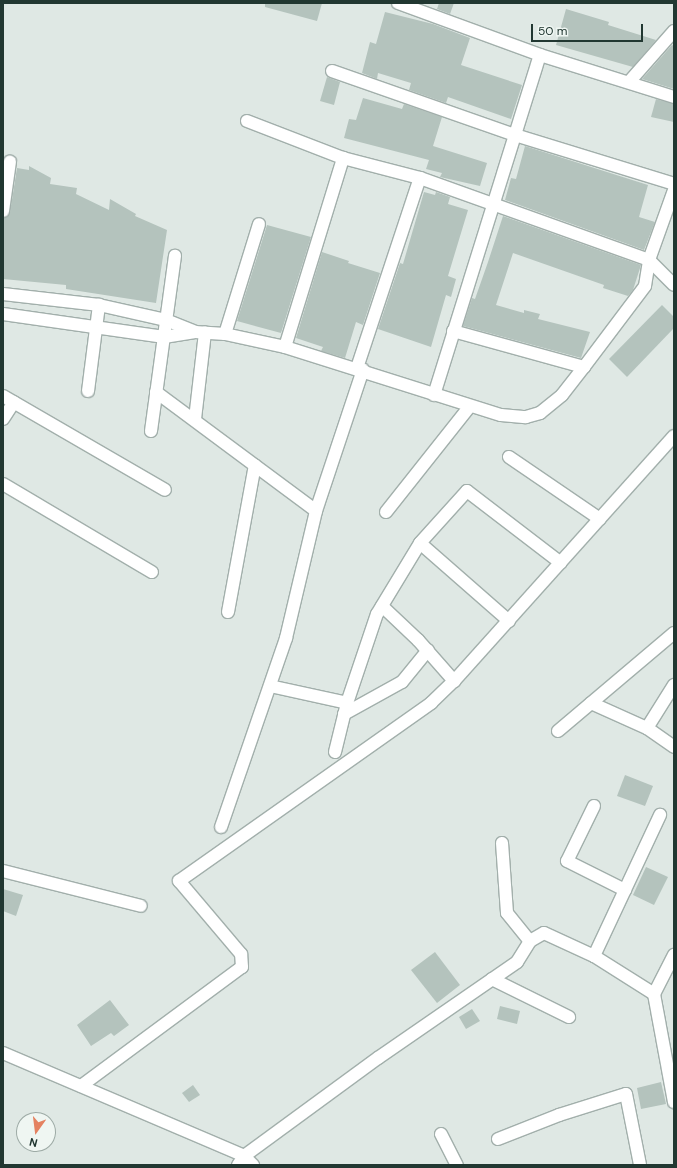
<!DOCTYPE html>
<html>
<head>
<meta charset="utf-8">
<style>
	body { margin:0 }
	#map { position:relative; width:677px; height:1168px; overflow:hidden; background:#dfe8e4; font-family:"DM Sans",sans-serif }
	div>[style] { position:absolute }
	.building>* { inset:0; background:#b4c3bd }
	.roads { filter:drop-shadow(1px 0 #a2afab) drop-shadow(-1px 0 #a2afab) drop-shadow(0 1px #a2afab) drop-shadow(0 -1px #a2afab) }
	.minor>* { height:12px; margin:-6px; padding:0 6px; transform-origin:6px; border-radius:6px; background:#fff }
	span { translate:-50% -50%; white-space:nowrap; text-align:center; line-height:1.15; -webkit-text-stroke:3px #eff6f2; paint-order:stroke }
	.frame { position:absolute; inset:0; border:4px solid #213731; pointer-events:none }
	.north { position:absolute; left:16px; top:1112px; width:40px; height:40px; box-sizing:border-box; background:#eff6f2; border:1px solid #9daaa5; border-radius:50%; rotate:194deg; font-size:11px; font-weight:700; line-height:16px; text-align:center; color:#213731 }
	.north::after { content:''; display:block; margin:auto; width:14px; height:18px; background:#e48261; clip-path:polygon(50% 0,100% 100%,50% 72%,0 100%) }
	.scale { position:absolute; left:531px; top:24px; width:112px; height:18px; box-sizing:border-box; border:2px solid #213731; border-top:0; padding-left:5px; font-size:12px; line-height:14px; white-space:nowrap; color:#213731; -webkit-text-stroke:3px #eff6f2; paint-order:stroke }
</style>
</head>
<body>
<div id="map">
	<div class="building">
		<i style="clip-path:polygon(265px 3px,322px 3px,317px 21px,265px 7px)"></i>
		<i style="clip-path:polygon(439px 3px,454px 3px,450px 14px,437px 9px)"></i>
		<i style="clip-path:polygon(566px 9px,609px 22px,608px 25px,656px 40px,633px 67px,556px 45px)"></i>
		<i style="clip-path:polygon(385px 12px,433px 24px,470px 38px,461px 65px,522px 85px,511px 119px,448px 97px,446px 103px,409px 90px,411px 83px,378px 73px,377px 79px,362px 73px,370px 42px,376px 44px)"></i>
		<i style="clip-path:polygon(672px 45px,674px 46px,674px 89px,642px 79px)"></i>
		<i style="clip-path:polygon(327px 77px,340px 82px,334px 105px,320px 101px)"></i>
		<i style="clip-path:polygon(363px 98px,402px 109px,404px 104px,442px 117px,433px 146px,487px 163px,480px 186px,440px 177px,442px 173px,426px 169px,429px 160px,344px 138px,349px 119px,356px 120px)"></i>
		<i style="clip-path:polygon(656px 99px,674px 104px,674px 122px,651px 117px)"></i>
		<i style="clip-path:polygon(525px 146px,648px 185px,639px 217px,655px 222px,644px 250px,505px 200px,511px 178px,516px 179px)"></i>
		<i style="clip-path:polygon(29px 166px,51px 178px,50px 184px,77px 188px,76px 194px,109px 210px,110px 199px,136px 214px,135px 216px,167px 230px,156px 303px,66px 289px,66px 285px,3px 279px,3px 218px,10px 212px,17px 168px,29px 170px)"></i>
		<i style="clip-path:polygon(424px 192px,435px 195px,436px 192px,450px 197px,448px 204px,468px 210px,448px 276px,456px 279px,451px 297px,446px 295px,431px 347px,378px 329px,400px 263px,403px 264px)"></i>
		<i style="clip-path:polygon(503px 216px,641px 265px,633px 290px,628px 296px,603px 288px,604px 285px,513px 253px,496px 305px,524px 313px,524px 310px,540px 314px,538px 319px,590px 332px,581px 358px,463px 326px,472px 298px,475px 299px,488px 262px)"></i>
		<i style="clip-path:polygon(267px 225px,311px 237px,281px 333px,237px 321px)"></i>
		<i style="clip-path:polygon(322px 252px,349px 261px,348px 263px,380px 273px,363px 325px,356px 322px,345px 358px,321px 351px,323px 347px,296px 338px)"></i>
		<i style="clip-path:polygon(662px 305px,674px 317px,674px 328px,627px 377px,609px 359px)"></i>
		<i style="clip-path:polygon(625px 775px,653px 786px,645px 806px,617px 796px)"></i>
		<i style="clip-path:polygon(646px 867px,668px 877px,654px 905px,633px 895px)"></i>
		<i style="clip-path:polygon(3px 889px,23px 895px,16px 916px,3px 911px)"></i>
		<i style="clip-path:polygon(435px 952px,460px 985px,437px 1003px,411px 970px)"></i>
		<i style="clip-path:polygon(110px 1000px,129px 1025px,114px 1036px,111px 1033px,91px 1046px,77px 1025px)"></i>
		<i style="clip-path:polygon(500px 1006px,520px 1011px,517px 1024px,497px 1019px)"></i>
		<i style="clip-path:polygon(472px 1009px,480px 1021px,466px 1029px,459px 1017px)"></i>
		<i style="clip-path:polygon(661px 1082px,666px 1104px,641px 1109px,637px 1088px)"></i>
		<i style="clip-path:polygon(193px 1085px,200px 1095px,189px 1102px,182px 1093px)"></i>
	</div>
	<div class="roads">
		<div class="minor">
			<i style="left:398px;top:3px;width:151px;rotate:20.1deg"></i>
			<i style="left:540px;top:55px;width:140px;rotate:17.4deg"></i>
			<i style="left:332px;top:71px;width:194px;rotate:19.3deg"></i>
			<i style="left:515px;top:135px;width:166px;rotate:17.1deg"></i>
			<i style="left:629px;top:82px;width:68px;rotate:-48.6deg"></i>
			<i style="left:247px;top:121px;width:103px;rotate:21.1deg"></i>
			<i style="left:3px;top:211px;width:50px;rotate:-82deg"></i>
			<i style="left:3px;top:294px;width:97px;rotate:6.5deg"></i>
			<i style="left:99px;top:305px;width:69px;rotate:12.6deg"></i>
			<i style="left:166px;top:320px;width:31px;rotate:22deg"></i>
			<i style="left:195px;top:332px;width:30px;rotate:4deg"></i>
			<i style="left:225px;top:334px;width:61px;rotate:12.2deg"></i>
			<i style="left:285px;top:347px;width:226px;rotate:17.5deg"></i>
			<i style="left:501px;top:415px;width:25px;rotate:5deg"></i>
			<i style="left:526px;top:417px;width:15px;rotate:-16deg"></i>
			<i style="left:540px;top:413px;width:28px;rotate:-39deg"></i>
			<i style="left:562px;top:395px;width:36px;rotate:-52deg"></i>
			<i style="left:3px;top:314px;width:163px;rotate:8.1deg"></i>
			<i style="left:164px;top:337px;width:30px;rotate:-9deg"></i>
			<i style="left:453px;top:331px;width:136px;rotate:15.4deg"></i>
			<i style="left:584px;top:367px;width:101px;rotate:-53deg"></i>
			<i style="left:645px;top:286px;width:26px;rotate:-81deg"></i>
			<i style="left:649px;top:260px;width:74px;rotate:-70.3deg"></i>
			<i style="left:225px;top:334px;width:115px;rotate:-72.8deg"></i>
			<i style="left:285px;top:347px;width:198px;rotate:-72.9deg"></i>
			<i style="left:343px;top:158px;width:80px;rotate:14.6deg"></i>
			<i style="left:420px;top:178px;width:243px;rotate:19.7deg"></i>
			<i style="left:649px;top:260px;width:35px;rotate:45deg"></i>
			<i style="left:357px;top:368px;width:200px;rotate:-71.7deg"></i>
			<i style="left:88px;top:391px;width:87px;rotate:-82.7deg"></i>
			<i style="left:156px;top:392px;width:199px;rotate:36.6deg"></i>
			<i style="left:434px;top:395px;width:356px;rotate:-72.7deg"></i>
			<i style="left:3px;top:396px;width:187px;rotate:30.1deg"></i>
			<i style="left:3px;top:419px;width:20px;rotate:-57deg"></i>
			<i style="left:195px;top:419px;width:87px;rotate:-83.4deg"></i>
			<i style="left:151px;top:431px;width:177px;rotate:-82.2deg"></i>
			<i style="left:509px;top:457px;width:110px;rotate:34.3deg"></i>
			<i style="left:3px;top:484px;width:173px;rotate:30.6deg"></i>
			<i style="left:386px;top:512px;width:135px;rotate:-51.6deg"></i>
			<i style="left:382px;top:606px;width:50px;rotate:43.4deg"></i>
			<i style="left:418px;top:640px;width:55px;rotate:48.7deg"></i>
			<i style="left:228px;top:612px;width:149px;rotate:-79.6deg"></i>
			<i style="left:509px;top:621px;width:118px;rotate:-138.8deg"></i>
			<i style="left:420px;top:543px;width:70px;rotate:-47.9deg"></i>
			<i style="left:467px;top:491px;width:118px;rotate:37.5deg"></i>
			<i style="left:270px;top:686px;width:79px;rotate:12.4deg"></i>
			<i style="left:591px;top:703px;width:61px;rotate:24.1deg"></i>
			<i style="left:647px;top:728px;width:33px;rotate:35deg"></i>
			<i style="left:344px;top:714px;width:66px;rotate:-28.9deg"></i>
			<i style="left:402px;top:682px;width:41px;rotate:-50.9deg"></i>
			<i style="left:647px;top:728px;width:51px;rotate:-57.9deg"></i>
			<i style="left:558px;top:731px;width:152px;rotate:-40.2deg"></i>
			<i style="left:335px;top:752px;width:50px;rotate:-76.2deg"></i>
			<i style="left:347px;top:703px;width:94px;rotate:-71.4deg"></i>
			<i style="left:377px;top:614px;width:83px;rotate:-58.8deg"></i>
			<i style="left:594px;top:806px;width:61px;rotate:116.1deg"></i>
			<i style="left:567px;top:861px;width:65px;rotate:26.6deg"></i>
			<i style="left:221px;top:827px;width:200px;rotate:-71deg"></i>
			<i style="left:286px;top:638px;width:130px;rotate:-76.7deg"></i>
			<i style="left:316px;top:511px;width:149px;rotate:-71.6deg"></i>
			<i style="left:502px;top:843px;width:70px;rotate:85.9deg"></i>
			<i style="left:507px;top:913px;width:36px;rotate:51deg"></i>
			<i style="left:3px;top:871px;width:142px;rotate:14.2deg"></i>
			<i style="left:594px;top:956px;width:156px;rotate:-64.9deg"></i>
			<i style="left:492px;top:979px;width:86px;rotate:26.3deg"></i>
			<i style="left:654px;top:994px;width:44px;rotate:-62.9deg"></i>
			<i style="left:3px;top:1053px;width:262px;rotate:23.1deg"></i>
			<i style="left:244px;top:1156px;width:13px;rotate:45deg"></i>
			<i style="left:81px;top:1086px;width:200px;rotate:-36.5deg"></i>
			<i style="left:242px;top:967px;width:13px;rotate:-94deg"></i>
			<i style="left:241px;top:954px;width:96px;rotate:-130.3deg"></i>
			<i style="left:179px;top:881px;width:309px;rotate:-35.2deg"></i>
			<i style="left:431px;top:703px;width:32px;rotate:-44deg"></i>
			<i style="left:454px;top:681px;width:329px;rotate:-48.1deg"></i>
			<i style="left:441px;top:1134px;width:35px;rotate:63deg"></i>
			<i style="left:498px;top:1139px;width:66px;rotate:-21.5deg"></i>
			<i style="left:559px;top:1115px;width:70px;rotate:-17.4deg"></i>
			<i style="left:626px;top:1094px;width:72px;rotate:78.8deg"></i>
			<i style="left:238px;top:1165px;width:11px;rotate:-56deg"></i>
			<i style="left:244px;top:1156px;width:166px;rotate:-36.2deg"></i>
			<i style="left:378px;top:1058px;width:169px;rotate:-34.6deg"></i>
			<i style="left:517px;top:962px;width:25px;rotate:-58deg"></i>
			<i style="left:530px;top:941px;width:16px;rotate:-30deg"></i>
			<i style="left:544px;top:933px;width:55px;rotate:24.7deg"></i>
			<i style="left:594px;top:956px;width:71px;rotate:32.3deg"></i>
			<i style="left:654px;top:994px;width:110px;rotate:79.5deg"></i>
		</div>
	</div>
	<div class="frame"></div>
	<div class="north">N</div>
	<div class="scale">50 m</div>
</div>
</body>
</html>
